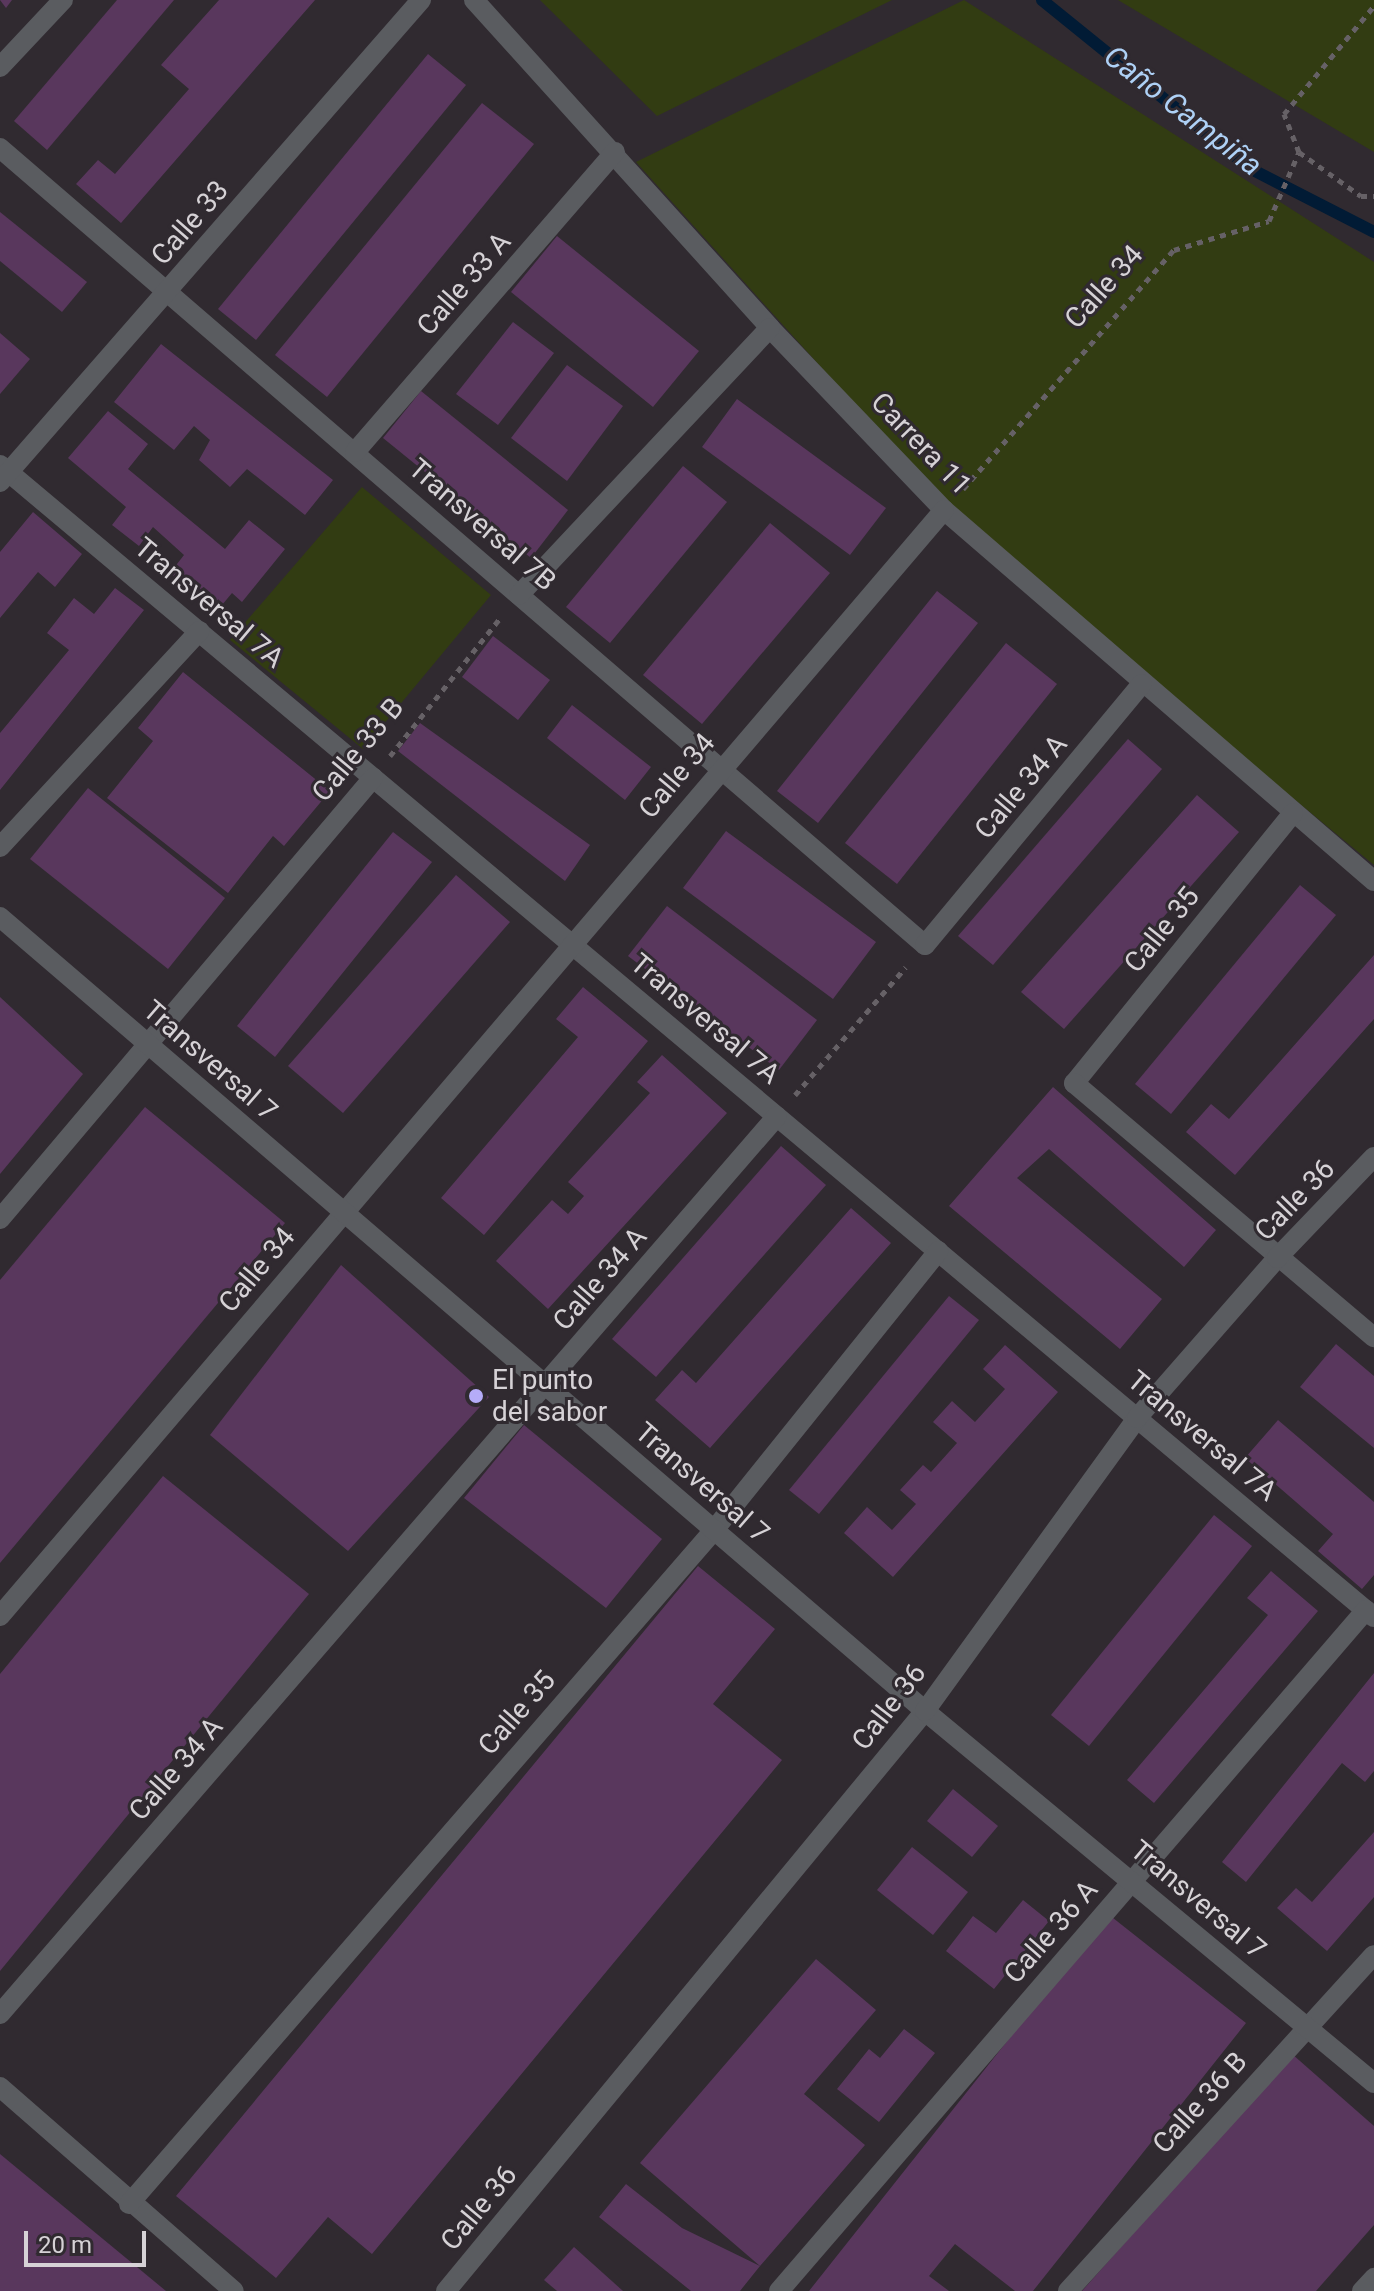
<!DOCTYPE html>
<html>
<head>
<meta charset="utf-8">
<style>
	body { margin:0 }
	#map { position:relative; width:1374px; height:2291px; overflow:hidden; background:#302a30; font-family:Roboto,sans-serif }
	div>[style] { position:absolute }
	.green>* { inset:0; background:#323c12 }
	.stream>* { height:12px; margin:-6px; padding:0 6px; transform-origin:6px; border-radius:6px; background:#011b35 }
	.building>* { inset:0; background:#59375d }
	.path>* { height:5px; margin-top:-2.5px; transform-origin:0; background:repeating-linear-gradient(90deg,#666166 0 6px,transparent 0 12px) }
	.minor>* { height:20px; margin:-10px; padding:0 10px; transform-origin:10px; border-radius:10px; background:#5a5c60 }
	.tertiary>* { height:20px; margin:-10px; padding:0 10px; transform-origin:10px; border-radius:10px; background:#5a5c60 }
	.dots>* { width:22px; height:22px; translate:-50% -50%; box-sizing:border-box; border:4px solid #302a30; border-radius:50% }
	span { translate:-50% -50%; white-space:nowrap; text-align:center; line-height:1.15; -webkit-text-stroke:6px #302a30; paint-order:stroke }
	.street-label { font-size:28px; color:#d6d2d6 }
	.poi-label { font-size:28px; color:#d6d2d6 }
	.left { translate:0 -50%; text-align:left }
	.water-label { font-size:30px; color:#aed1f6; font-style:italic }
	.scale { position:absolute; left:24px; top:2231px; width:122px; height:36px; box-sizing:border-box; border:4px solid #d6d2d6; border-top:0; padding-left:10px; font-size:24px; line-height:28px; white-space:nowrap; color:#d6d2d6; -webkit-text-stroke:6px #302a30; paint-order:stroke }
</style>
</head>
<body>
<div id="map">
	<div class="green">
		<i style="clip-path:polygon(540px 0,892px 0,657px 116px)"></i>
		<i style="clip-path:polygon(964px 0,1374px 262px,1374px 865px,968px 530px,636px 162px)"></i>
		<i style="clip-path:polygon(1118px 0,1374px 0,1374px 152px)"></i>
		<i style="clip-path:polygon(362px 487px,491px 595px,363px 749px,230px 640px)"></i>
	</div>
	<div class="stream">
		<i style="left:1042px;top:0;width:269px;rotate:39deg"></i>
		<i style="left:1251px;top:169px;width:138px;rotate:27.1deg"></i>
	</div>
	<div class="building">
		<i style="clip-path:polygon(0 0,12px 0,6px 8px)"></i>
		<i style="clip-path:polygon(117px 0,174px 0,47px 150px,14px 121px)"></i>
		<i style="clip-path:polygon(219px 0,315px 0,121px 223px,76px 184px,98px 160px,115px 174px,189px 89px,161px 65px)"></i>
		<i style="clip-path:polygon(428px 54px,466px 85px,256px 340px,218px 309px)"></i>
		<i style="clip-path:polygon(482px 103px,534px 144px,327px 397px,275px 355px)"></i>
		<i style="clip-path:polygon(0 212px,87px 282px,62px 312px,0 261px)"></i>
		<i style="clip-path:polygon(557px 236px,699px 351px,653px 407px,511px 292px)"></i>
		<i style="clip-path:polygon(513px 322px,554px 353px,498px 425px,456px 394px)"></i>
		<i style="clip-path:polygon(0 333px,30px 359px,0 394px)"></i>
		<i style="clip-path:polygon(161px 344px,333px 480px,305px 515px,247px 469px,230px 487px,199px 460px,210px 440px,194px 426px,174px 450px,114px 402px)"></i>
		<i style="clip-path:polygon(567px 365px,623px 406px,567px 481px,511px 438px)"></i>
		<i style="clip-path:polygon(421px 391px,568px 510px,531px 558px,383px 438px)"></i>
		<i style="clip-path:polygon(737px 399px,886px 508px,850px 555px,702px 447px)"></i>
		<i style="clip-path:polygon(108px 411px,148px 444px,128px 469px,225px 549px,249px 520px,285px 549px,242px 602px,232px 593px,217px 611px,170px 573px,184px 555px,153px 527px,139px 546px,112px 525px,126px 507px,68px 458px)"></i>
		<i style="clip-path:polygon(683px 466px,727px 502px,610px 643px,566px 607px)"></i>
		<i style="clip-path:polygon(33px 512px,82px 554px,55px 587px,38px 572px,0 618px,0 552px)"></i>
		<i style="clip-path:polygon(770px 523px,830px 573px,702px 724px,643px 675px)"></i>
		<i style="clip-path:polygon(115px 588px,144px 610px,0 790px,0 733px,69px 650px,47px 633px,74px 598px,94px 614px)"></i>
		<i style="clip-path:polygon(937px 591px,978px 623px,818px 823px,777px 791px)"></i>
		<i style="clip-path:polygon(493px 636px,550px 680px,518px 720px,462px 677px)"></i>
		<i style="clip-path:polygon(1006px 643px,1057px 684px,897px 884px,845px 843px)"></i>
		<i style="clip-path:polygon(183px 672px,330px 791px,284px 846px,273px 836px,228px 893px,107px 798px,153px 741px,138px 728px)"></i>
		<i style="clip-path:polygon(572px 705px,651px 767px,625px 800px,547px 738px)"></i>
		<i style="clip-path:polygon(420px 723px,590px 845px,565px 881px,398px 751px)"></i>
		<i style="clip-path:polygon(1128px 739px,1162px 769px,993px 965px,958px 936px)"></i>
		<i style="clip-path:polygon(88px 788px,225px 898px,168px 969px,30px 859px)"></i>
		<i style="clip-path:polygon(1197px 795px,1239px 832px,1064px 1029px,1021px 992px)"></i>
		<i style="clip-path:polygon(726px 831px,876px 942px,833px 999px,683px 888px)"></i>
		<i style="clip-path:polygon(393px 832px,432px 862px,275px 1057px,237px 1026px)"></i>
		<i style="clip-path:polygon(456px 875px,510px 922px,343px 1113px,288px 1066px)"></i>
		<i style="clip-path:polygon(1300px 885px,1336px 915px,1171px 1114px,1135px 1084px)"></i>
		<i style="clip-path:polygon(667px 906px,817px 1020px,779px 1070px,628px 956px)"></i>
		<i style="clip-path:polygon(1374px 955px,1374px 1019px,1235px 1175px,1186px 1132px,1211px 1104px,1229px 1119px)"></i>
		<i style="clip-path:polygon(583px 987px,648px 1041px,484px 1235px,441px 1198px,578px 1037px,556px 1019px)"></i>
		<i style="clip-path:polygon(0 997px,83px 1074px,0 1174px)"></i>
		<i style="clip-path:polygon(662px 1055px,727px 1113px,548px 1309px,496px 1261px,552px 1200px,568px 1214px,584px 1196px,568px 1182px,650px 1093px,637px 1082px)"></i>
		<i style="clip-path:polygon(1053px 1087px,1216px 1230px,1184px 1267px,1049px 1149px,1017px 1178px,1162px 1299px,1120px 1349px,949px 1206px)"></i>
		<i style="clip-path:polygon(145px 1107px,285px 1223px,0 1563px,0 1280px)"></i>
		<i style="clip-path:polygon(781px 1146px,826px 1185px,656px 1377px,612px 1339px)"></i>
		<i style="clip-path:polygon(851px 1208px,891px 1243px,710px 1448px,655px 1400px,682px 1370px,696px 1383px)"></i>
		<i style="clip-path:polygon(341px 1265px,489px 1397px,348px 1551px,210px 1435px)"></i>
		<i style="clip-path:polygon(949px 1296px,979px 1320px,819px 1514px,789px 1490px)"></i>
		<i style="clip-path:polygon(1336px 1344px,1374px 1376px,1374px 1448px,1300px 1387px)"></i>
		<i style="clip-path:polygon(1005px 1345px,1058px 1392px,893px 1577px,844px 1533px,867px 1507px,892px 1530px,916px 1504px,900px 1490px,923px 1465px,931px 1472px,957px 1443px,933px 1422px,952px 1401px,975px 1422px,1005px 1389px,983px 1369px)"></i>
		<i style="clip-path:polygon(1278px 1420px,1374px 1502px,1374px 1575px,1362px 1589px,1318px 1551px,1333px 1534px,1245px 1458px)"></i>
		<i style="clip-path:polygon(524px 1425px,662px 1539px,606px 1608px,464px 1498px)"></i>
		<i style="clip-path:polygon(163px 1476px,309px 1594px,0 1971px,0 1674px)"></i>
		<i style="clip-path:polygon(1214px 1515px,1252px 1546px,1089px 1746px,1051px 1715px)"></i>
		<i style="clip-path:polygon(698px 1566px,775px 1629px,713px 1704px,782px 1760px,372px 2254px,328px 2217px,276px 2278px,176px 2196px)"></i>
		<i style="clip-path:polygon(1271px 1571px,1318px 1611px,1154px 1803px,1127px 1780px,1268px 1615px,1247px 1598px)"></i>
		<i style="clip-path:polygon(1374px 1673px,1374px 1771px,1365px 1782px,1342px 1763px,1246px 1882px,1222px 1862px)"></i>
		<i style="clip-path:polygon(953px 1789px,998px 1826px,972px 1857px,927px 1821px)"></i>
		<i style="clip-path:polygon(1374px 1832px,1374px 1897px,1327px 1951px,1277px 1908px,1296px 1888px,1312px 1902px)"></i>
		<i style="clip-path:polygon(912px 1847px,968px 1892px,933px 1935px,877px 1890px)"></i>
		<i style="clip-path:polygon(1023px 1900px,1049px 1921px,994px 1989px,946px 1951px,973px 1916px,996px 1933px)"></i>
		<i style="clip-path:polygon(1108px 1914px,1246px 2023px,1033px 2291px,1015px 2291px,955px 2244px,929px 2276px,949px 2291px,809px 2291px)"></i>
		<i style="clip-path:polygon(816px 1959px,876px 2010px,804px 2094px,865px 2145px,760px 2266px,640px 2163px)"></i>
		<i style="clip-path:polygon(904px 2029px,935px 2053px,879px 2122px,837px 2089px,869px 2049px,880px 2058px)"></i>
		<i style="clip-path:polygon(1292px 2054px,1374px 2126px,1374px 2225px,1316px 2291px,1082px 2291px)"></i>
		<i style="clip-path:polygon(0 2154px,166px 2291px,0 2291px)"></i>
		<i style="clip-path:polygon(626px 2184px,682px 2228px,760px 2266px,740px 2291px,691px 2291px,599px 2217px)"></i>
		<i style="clip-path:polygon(574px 2247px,623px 2291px,557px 2291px,544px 2280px)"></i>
	</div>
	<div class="path">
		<i style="left:1299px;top:152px;width:76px;rotate:35.4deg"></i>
		<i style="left:1361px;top:196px;width:13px"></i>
		<i style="left:963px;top:489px;width:319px;rotate:-48.6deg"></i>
		<i style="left:1174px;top:250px;width:99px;rotate:-17deg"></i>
		<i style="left:1269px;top:221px;width:75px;rotate:-66.5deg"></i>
		<i style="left:1299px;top:152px;width:41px;rotate:-111.5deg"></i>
		<i style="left:1284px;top:114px;width:141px;rotate:-50.2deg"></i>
		<i style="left:390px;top:756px;width:178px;rotate:-51.4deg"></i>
		<i style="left:795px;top:1095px;width:169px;rotate:-49.1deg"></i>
	</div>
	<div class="minor">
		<i style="left:474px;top:0;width:442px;rotate:47.9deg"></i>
		<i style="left:770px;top:328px;width:252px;rotate:46.3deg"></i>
		<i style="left:944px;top:510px;width:568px;rotate:40.79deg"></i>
		<i style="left:0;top:67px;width:92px;rotate:-46.8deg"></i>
		<i style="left:0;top:148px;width:1221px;rotate:40.75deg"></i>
		<i style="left:925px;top:945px;width:339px;rotate:-50.3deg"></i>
		<i style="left:355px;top:452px;width:397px;rotate:-49.1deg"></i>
		<i style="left:0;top:465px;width:1793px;rotate:39.98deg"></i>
		<i style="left:0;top:482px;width:640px;rotate:-48.86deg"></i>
		<i style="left:519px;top:595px;width:366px;rotate:-46.8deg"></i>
		<i style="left:1293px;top:813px;width:348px;rotate:129deg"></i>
		<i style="left:1074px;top:1083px;width:393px;rotate:40.3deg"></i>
		<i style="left:0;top:847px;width:294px;rotate:-47.3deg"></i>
		<i style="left:0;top:1219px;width:578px;rotate:-49.78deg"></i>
		<i style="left:0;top:1616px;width:1454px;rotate:-49.52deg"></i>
		<i style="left:0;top:2014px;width:1187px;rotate:-49.13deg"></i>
		<i style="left:0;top:2087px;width:310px;rotate:41.1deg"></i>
		<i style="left:129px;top:2204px;width:892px;rotate:-49.04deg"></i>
		<i style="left:714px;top:1530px;width:358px;rotate:-51.2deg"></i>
		<i style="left:446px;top:2291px;width:752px;rotate:-50.45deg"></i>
		<i style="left:779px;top:2291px;width:899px;rotate:-49.24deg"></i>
		<i style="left:1068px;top:2291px;width:454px;rotate:-47.7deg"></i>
		<i style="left:1362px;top:2291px;width:18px;rotate:-47deg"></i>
	</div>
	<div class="tertiary">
		<i style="left:0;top:917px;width:1219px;rotate:40.64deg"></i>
		<i style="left:925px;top:1711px;width:583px;rotate:39.64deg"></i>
		<i style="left:925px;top:1711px;width:362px;rotate:-54.1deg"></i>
		<i style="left:1137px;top:1418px;width:213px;rotate:-48.8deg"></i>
		<i style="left:1277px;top:1258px;width:140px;rotate:-46.2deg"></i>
	</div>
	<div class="dots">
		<i style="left:476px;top:1396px;background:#b5acf8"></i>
	</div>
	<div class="street-label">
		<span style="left:190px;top:223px;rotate:-49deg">Calle 33</span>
		<span style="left:464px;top:284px;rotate:-49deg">Calle 33 A</span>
		<span style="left:1104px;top:287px;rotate:-48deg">Calle 34</span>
		<span style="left:921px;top:444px;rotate:46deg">Carrera 11</span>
		<span style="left:482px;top:525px;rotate:41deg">Transversal 7B</span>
		<span style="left:209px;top:603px;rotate:40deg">Transversal 7A</span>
		<span style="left:358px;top:750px;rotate:-50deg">Calle 33 B</span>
		<span style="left:677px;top:776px;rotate:-50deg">Calle 34</span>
		<span style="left:1021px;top:787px;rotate:-50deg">Calle 34 A</span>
		<span style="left:1162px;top:930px;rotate:-51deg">Calle 35</span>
		<span style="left:705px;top:1019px;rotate:40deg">Transversal 7A</span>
		<span style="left:210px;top:1061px;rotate:41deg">Transversal 7</span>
		<span style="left:1295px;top:1200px;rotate:-46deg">Calle 36</span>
		<span style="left:257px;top:1270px;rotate:-50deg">Calle 34</span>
		<span style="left:600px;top:1279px;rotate:-49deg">Calle 34 A</span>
		<span style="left:1202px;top:1436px;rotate:40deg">Transversal 7A</span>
		<span style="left:702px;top:1483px;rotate:41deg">Transversal 7</span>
		<span style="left:889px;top:1707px;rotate:-52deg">Calle 36</span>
		<span style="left:517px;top:1713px;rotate:-49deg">Calle 35</span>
		<span style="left:176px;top:1769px;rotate:-49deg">Calle 34 A</span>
		<span style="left:1198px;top:1900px;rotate:40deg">Transversal 7</span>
		<span style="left:1051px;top:1932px;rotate:-49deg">Calle 36 A</span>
		<span style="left:1200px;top:2103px;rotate:-48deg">Calle 36 B</span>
		<span style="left:479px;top:2208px;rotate:-50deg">Calle 36</span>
	</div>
	<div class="poi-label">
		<span class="left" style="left:492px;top:1396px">El punto<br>del sabor</span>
	</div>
	<div class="water-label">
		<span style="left:1183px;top:111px;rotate:38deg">Caño Campiña</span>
	</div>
	<div class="scale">20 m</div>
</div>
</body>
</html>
